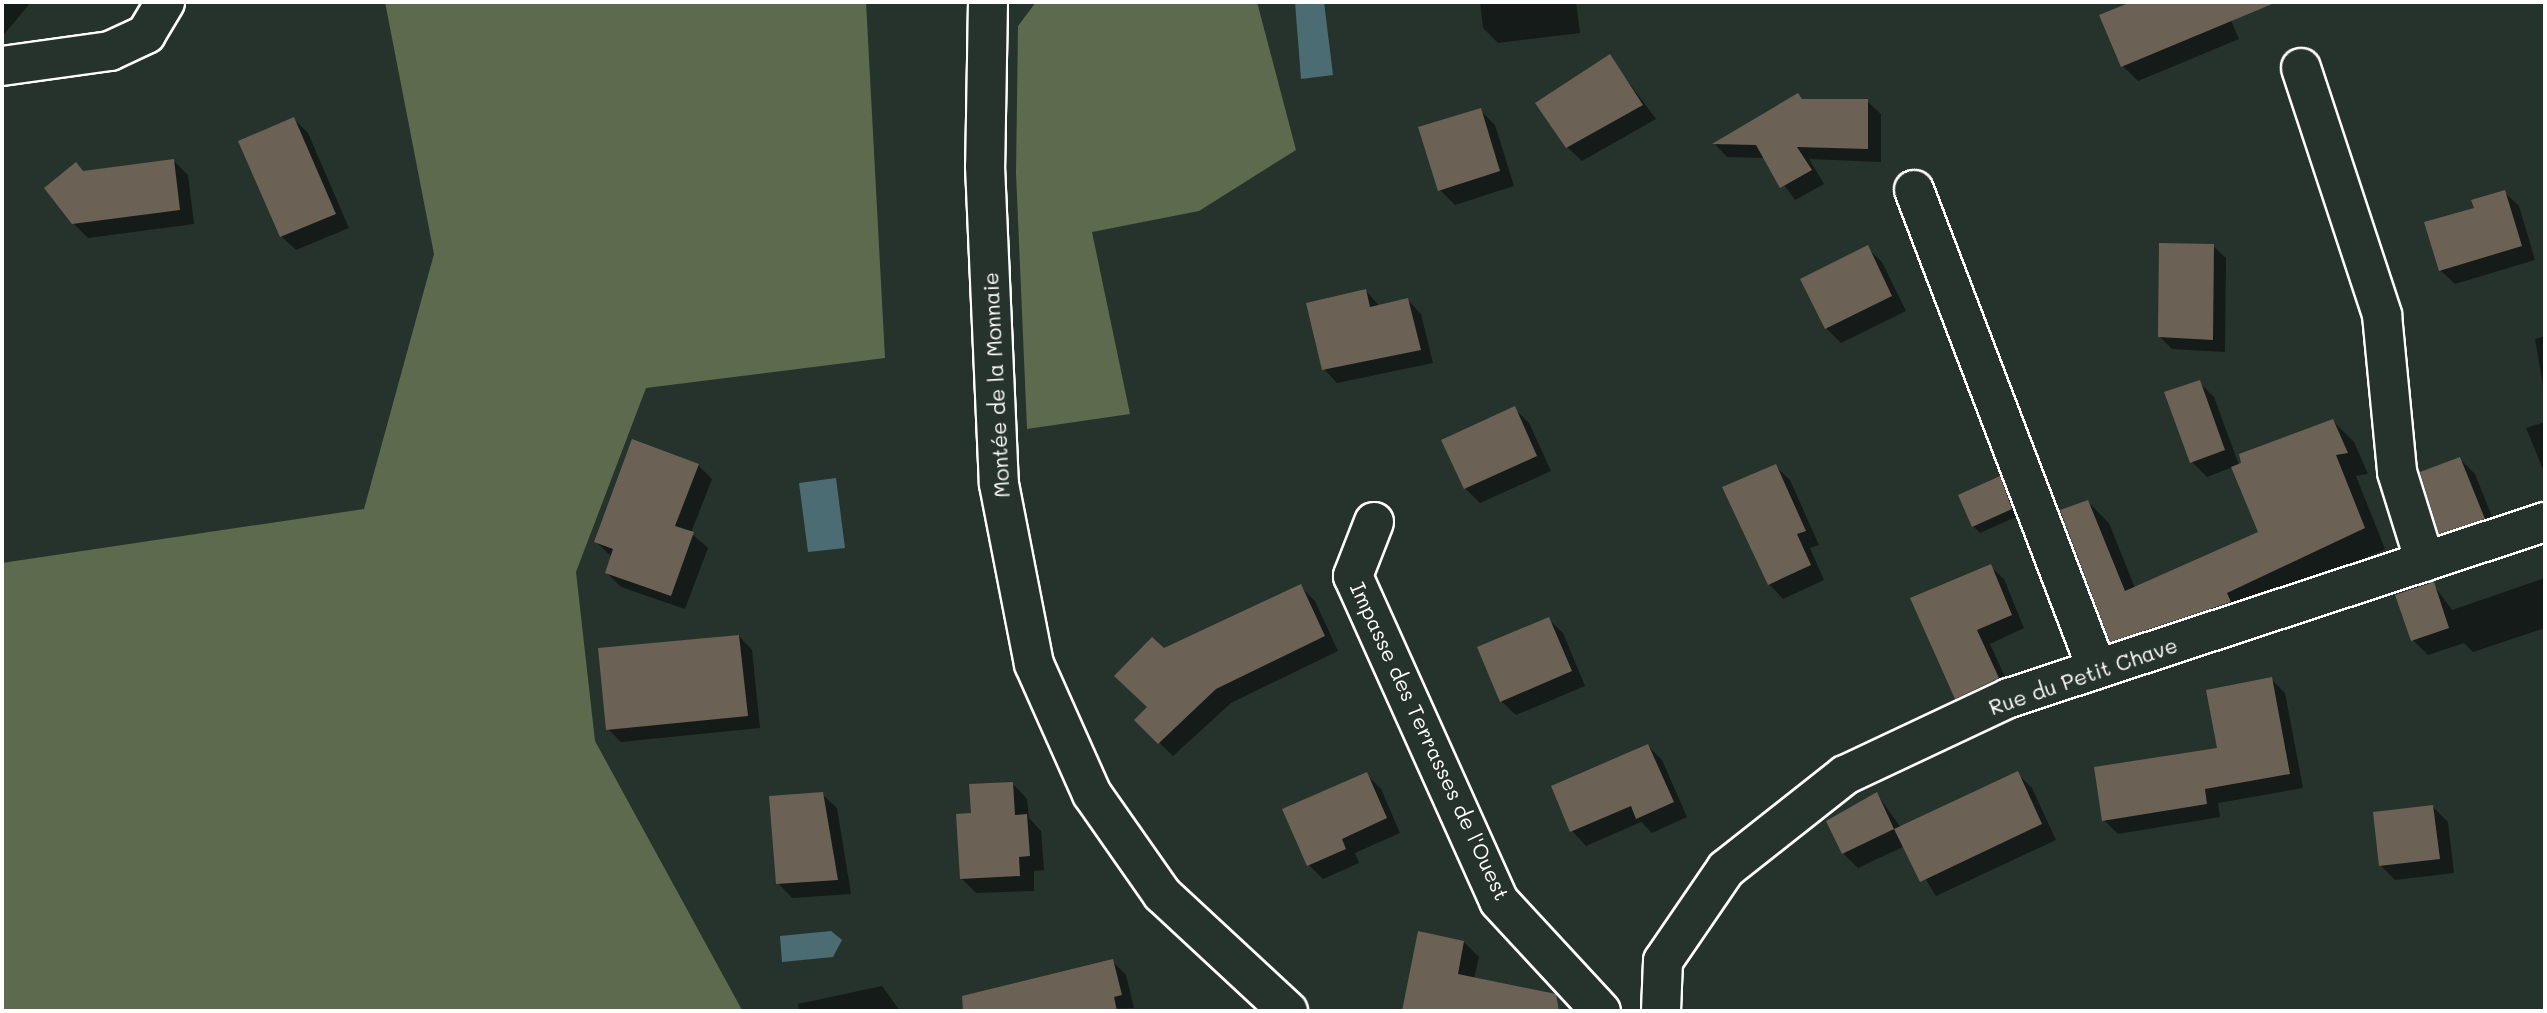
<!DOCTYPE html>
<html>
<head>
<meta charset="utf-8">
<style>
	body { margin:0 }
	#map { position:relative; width:2547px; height:1013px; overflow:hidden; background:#26332d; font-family:Mali,sans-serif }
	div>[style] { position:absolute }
	.green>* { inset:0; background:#5c6b4d }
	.water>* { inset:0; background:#4c6c73 }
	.shadow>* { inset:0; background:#0007 }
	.building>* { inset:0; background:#6b6155 }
	.roads { filter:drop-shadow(2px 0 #fff) drop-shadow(-2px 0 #fff) drop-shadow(0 2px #fff) drop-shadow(0 -2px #fff) }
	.minor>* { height:38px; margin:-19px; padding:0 19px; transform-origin:19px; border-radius:19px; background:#26332d }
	span { translate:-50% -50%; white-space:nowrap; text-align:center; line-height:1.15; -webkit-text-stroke:5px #26332d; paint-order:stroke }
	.street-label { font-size:21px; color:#fff }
	.frame { position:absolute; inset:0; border:4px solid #fff; pointer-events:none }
</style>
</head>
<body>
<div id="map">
	<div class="green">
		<i style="clip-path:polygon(385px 2px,866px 2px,885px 358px,646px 388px,576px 572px,595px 741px,742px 1010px,2px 1011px,2px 563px,364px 509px,434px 254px)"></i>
		<i style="clip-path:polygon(1036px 2px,1257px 2px,1296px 150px,1199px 211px,1092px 232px,1130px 414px,1027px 429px,1016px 173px,1018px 26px)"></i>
	</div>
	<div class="water">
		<i style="clip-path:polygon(1295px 2px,1324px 2px,1333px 75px,1301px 79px)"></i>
		<i style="clip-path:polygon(836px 478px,845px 548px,808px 552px,799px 483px)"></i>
		<i style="clip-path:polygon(831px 931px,842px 940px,833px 957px,782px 962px,780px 936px)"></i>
	</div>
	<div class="shadow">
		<i style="clip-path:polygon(2px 2px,31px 2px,2px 37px)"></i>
		<i style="clip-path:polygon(1480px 2px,1576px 2px,1580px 33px,1498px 43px,1483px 28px)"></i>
		<i style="clip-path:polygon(2136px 2px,2223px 2px,2239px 39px,2138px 81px,2123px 66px,2101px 16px)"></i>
		<i style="clip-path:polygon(1609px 56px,1656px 119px,1582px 161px,1567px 147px)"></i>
		<i style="clip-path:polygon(1798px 95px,1804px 101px,1867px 101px,1881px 114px,1881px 162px,1809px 159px,1824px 184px,1795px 200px,1765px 158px,1727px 157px,1715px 144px)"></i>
		<i style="clip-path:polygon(1480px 110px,1495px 125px,1514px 186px,1455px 205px,1440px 190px)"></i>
		<i style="clip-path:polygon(294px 119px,308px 133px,349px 228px,296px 250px,281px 236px)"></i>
		<i style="clip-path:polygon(174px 161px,188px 175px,194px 224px,88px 238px,73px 223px,84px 173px)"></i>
		<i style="clip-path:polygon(2504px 192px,2519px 206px,2535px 260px,2455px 284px,2440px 270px,2477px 209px)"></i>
		<i style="clip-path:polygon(2213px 246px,2226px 258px,2225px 352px,2172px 349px,2159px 336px)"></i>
		<i style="clip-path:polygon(1867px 248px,1882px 262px,1906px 311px,1841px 343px,1826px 328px)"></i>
		<i style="clip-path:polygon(1366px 291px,1380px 307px,1408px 300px,1421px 314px,1433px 363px,1337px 383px,1324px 369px)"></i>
		<i style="clip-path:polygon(2545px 336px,2545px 396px,2535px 339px)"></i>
		<i style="clip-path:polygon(2199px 382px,2214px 397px,2239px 465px,2333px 421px,2354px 442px,2368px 474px,2356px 476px,2385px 549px,2133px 662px,2112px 641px,2088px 502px,2109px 523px,2135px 588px,2260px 532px,2233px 467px,2207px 477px,2192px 462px,2166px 394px)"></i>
		<i style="clip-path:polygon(1514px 408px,1529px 423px,1551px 471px,1480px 503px,1465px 488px,1443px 441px)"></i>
		<i style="clip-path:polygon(2545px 422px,2545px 474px,2526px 428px)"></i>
		<i style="clip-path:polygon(2460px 459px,2475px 474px,2499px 534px,2456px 548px,2441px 533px)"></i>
		<i style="clip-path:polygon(698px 465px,712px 479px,691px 533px,708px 548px,685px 609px,621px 587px,607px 573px,611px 556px,596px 542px)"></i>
		<i style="clip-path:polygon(1775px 466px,1790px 480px,1819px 545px,1810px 548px,1824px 580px,1783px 599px,1769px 584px)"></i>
		<i style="clip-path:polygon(2000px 478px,2018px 516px,1980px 533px,1973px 526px)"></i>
		<i style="clip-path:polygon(1990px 566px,2004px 579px,2024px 628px,1990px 644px,2012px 692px,1970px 712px,1957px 698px)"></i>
		<i style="clip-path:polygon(2545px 578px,2545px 628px,2473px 652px,2464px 643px,2428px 655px,2413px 640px,2433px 584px,2452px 610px)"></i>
		<i style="clip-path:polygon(1300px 586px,1315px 601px,1338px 651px,1231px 703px,1173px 756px,1136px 720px,1149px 708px,1163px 650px)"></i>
		<i style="clip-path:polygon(1548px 619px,1563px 633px,1585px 686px,1516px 715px,1501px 701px)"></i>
		<i style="clip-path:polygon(739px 636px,752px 650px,760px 728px,621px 742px,608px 729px)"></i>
		<i style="clip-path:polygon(2271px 679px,2285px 693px,2303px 788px,2218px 803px,2220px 817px,2118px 834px,2104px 820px,2219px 749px)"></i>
		<i style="clip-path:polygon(1648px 746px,1662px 760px,1687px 817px,1652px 833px,1641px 822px,1586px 846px,1572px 831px,1553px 787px)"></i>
		<i style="clip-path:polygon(2017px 773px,2032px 788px,2056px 840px,1936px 896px,1905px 846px,1858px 868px,1843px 853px,1877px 794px,1901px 828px)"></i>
		<i style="clip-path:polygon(1367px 775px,1381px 789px,1400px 833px,1355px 853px,1359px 863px,1323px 879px,1309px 865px)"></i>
		<i style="clip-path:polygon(1013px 784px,1027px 799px,1029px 818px,1041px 831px,1044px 870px,1034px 871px,1034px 891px,976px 893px,961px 878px,973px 814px)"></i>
		<i style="clip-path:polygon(822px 794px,837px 808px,851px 894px,792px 898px,778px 883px)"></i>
		<i style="clip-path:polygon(2433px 807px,2448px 822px,2454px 873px,2395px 880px,2380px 865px)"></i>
		<i style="clip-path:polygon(1464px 942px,1479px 957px,1474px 979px,1524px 1002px,1522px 1011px,1404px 1010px)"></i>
		<i style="clip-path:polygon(1112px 961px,1126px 975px,1134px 1008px,1023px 1011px,1018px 986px)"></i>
		<i style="clip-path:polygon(882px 986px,900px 1011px,799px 1011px,798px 1004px)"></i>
	</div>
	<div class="building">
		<i style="clip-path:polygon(2131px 2px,2277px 2px,2121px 67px,2099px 15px)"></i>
		<i style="clip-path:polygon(1610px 54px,1643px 105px,1566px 148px,1535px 103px)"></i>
		<i style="clip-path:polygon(1798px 93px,1802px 99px,1868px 99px,1868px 149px,1797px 147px,1812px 170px,1780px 188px,1756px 145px,1712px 144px)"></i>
		<i style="clip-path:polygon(1481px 108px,1500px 171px,1438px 191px,1418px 127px)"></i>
		<i style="clip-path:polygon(294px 117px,336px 214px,280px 237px,238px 141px)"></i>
		<i style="clip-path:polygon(174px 159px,180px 210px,72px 224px,44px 188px,76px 162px,83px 171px)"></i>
		<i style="clip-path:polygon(2505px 190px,2522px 246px,2439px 271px,2424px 222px,2474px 208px,2471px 200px)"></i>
		<i style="clip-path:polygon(2159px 243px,2214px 244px,2213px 340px,2158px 337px)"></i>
		<i style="clip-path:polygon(1868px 245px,1892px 296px,1825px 329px,1800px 279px)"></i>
		<i style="clip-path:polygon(1366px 289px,1370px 307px,1408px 298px,1421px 350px,1322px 370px,1306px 303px)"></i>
		<i style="clip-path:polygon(2200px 380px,2225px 450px,2190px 463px,2164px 392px)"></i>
		<i style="clip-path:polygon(1515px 406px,1537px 456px,1464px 489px,1441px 440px)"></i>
		<i style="clip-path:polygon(2333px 419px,2348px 453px,2336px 455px,2365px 528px,2227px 593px,2231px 602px,2110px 642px,2060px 510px,2088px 500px,2125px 591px,2258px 532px,2231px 467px,2241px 463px,2239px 454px)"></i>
		<i style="clip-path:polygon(632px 439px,699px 464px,675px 526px,694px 532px,671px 596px,605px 573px,613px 549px,594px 542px)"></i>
		<i style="clip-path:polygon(2460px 457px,2485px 519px,2439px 534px,2420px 472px)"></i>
		<i style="clip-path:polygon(1776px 464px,1806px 531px,1797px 534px,1811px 565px,1768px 585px,1722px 487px)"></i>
		<i style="clip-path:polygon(2000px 476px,2012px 509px,1972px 527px,1958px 495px)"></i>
		<i style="clip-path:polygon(1991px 564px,2012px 615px,1977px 630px,1999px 678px,1955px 699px,1910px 598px)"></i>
		<i style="clip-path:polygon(2434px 582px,2449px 628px,2411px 641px,2395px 595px)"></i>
		<i style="clip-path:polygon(1301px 584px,1325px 636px,1216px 689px,1158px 744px,1134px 720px,1147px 707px,1114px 676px,1152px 637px,1164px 648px)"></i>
		<i style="clip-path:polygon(1549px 617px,1572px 671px,1500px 702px,1477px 647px)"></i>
		<i style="clip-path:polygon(739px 635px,748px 716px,606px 730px,598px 648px)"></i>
		<i style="clip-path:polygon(2272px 677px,2290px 774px,2205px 789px,2207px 804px,2102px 821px,2094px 767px,2217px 748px,2206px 690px)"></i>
		<i style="clip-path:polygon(1648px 744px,1674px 802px,1636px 819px,1631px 806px,1570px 832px,1551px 786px)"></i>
		<i style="clip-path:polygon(2018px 771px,2042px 824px,1920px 882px,1894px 829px)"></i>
		<i style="clip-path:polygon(1367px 772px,1387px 818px,1342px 839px,1346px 849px,1307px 866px,1282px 809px)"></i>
		<i style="clip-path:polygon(1013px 782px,1015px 815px,1027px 814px,1030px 856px,1019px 857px,1020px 876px,960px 879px,956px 814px,971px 813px,969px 784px)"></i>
		<i style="clip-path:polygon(823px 792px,838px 880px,776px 884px,769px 796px)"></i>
		<i style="clip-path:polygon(1877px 792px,1894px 829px,1842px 854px,1826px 821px)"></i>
		<i style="clip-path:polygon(2433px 805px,2440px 859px,2379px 866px,2373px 812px)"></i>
		<i style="clip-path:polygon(1418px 931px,1464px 941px,1458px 974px,1556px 994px,1559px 1011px,1402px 1011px)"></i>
		<i style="clip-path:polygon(1113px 959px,1122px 995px,1114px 997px,1117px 1011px,963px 1011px,962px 996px)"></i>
	</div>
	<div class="roads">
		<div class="minor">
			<i style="left:988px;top:2px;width:164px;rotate:91deg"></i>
			<i style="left:985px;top:166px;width:318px;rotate:87.5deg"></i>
			<i style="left:999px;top:484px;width:183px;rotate:79deg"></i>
			<i style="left:1034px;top:664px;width:142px;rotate:66deg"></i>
			<i style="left:1092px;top:794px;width:122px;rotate:55deg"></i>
			<i style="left:1162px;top:894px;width:172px;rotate:42.9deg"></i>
			<i style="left:2px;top:66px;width:109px;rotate:-7.9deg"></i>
			<i style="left:110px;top:51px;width:40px;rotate:-25deg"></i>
			<i style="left:146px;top:34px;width:37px;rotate:-59deg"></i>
			<i style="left:2301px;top:68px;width:260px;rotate:71.8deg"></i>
			<i style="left:2382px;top:315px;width:158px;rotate:84.5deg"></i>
			<i style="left:2397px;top:472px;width:94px;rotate:72.7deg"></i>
			<i style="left:1914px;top:190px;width:513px;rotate:69.09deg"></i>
			<i style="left:1374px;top:522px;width:58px;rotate:111.3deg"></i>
			<i style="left:1353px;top:576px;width:356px;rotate:65.8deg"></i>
			<i style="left:1499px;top:901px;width:150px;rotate:47.2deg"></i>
			<i style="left:1661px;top:1011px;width:50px;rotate:-87.7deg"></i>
			<i style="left:1663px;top:961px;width:112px;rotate:-55.6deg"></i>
			<i style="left:1726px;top:869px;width:152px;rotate:-38.3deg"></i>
			<i style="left:1845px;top:775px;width:181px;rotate:-25.2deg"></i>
			<i style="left:2009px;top:698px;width:564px;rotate:-18.18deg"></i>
		</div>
	</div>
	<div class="street-label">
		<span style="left:996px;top:385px;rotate:-93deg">Montée de la Monnaie</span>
		<span style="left:2083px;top:676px;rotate:-19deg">Rue du Petit Chave</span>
		<span style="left:1430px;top:741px;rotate:65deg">Impasse des Terrasses de l'Ouest</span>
	</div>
	<div class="frame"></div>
</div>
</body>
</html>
